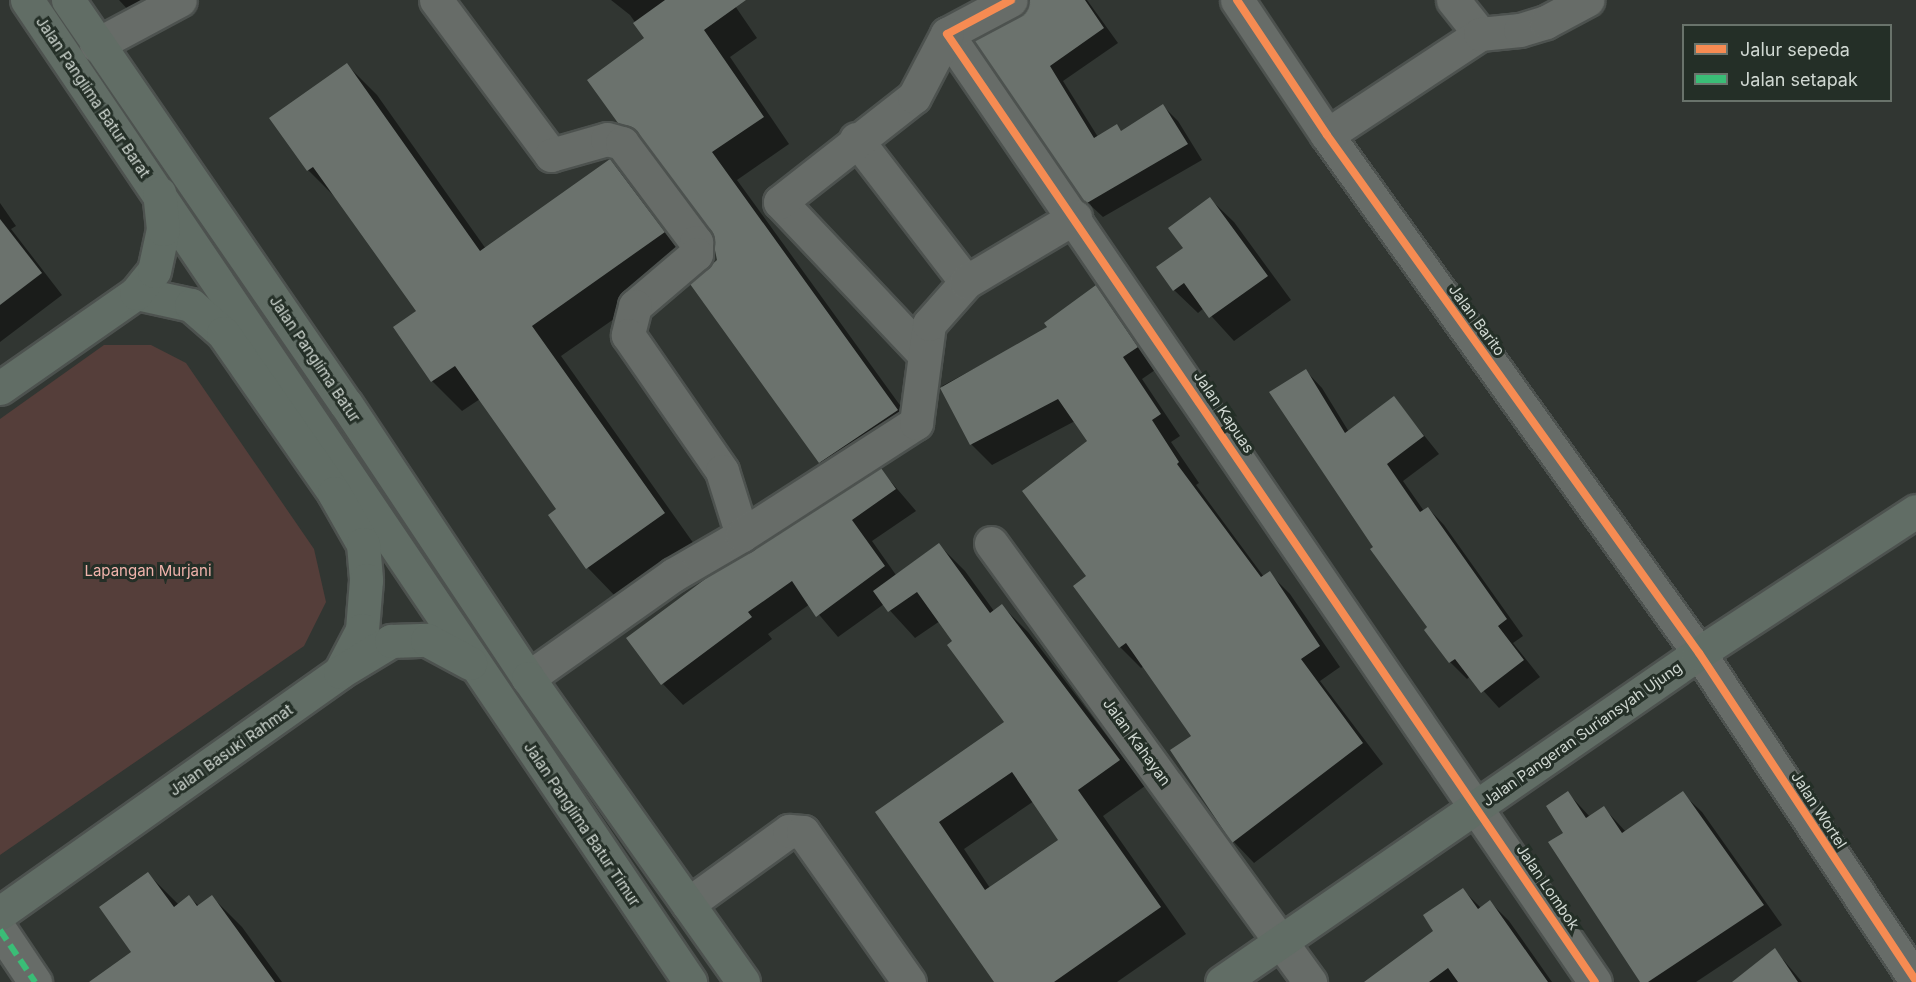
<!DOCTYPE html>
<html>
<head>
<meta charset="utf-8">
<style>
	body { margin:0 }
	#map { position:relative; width:1916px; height:982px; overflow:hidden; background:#313632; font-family:Inter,sans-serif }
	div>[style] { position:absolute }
	.green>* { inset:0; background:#553e3a }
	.shadow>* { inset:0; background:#0007 }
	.building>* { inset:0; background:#6b726d }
	.roads { filter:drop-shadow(2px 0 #4d524f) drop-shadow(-2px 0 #4d524f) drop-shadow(0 2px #4d524f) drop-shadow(0 -2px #4d524f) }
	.minor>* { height:33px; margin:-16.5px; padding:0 16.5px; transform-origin:16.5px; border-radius:16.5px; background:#676c68 }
	.major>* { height:33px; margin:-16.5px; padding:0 16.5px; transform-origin:16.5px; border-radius:16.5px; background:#616d65 }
	.quiet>* { height:6px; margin-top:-3px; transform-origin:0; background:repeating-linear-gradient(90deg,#3abd76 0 12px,transparent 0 18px) }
	.cycleway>* { height:8px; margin:-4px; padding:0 4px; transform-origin:4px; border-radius:4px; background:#f68b52 }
	span { translate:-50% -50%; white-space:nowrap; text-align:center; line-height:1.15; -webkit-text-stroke:6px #242f27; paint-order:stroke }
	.street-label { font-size:15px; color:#d0d8d2 }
	.park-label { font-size:15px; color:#f0b3ab }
	.legend { position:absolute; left:1682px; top:24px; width:210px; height:78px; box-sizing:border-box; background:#242f27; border:2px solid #69736b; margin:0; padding:8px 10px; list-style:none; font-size:18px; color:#d0d8d2 }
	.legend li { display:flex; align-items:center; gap:12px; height:30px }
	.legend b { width:30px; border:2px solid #69736b }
</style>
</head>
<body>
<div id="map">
	<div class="green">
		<i style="clip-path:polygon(104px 345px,151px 345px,186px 363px,314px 549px,326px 602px,304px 646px,0 855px,0 419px)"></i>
	</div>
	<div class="shadow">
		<i style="clip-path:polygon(119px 0,180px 0,141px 24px)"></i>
		<i style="clip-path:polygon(evenodd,611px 0,731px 0,757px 38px,730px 57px,789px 144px,737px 180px,923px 437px,865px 477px,881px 470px,916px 511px,872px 541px,896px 575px,939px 545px,965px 571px,994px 611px,1002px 606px,1028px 632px,1145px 786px,1103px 816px,1186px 934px,1117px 982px,996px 982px,877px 812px,1006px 722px,940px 621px,915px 638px,884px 604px,838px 637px,810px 604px,768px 634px,772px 639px,683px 705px,663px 684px,848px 490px,820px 462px,719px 260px,712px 230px,655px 153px,619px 122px,646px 38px,630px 15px,611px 0,1034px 801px,1060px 840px,990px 888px,964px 849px,1034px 801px)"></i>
		<i style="clip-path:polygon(1032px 0,1087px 0,1118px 43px,1063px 81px,1098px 137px,1116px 126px,1122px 132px,1163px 106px,1178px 121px,1202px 160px,1103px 217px,1088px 203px,976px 41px,1021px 17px)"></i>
		<i style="clip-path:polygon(347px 65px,377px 95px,486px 249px,610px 161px,640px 191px,694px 263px,561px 356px,694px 544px,617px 598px,588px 568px,550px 515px,558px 509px,480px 399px,462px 411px,432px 381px,418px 311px,338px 200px,308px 170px,271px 118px)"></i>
		<i style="clip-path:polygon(1210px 199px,1234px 222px,1291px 300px,1234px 341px,1204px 308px,1198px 313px,1174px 290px,1185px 249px)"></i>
		<i style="clip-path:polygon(0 203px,16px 226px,11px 229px,62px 295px,0 342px)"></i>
		<i style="clip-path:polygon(1096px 287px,1117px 308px,1158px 368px,1142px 379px,1180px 436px,1171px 442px,1199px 483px,1196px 485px,1264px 577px,1269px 573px,1290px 594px,1340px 667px,1320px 681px,1383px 764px,1254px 863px,1234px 842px,1172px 750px,1193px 736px,1144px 666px,1141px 668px,1120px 647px,1088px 576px,1089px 442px,1075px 421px,992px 465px,972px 445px,942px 386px,1050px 328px)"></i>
		<i style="clip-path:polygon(1306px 371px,1322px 388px,1349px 432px,1394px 398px,1439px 454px,1403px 481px,1424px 511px,1428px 508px,1444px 525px,1523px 636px,1513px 643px,1540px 677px,1499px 708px,1470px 676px,1467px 679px,1450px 662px,1375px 547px)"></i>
		<i style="clip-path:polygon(1568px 793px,1590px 817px,1604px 808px,1626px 832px,1682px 793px,1702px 812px,1782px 925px,1696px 982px,1642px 982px,1566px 833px)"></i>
		<i style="clip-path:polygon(148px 874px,179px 905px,189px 897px,199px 906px,212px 897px,242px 927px,282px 982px,110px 982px,133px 953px)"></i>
		<i style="clip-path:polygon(1463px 890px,1481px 908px,1490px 902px,1509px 921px,1552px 982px,1367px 982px,1436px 931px)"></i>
		<i style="clip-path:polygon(1775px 950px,1802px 982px,1734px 982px)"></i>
	</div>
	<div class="building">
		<i style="clip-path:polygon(665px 0,746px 0,704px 30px,764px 117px,712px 152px,898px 410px,819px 463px,690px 284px,717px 260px,711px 231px,637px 132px,618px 123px,587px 80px,644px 38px,633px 23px)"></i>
		<i style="clip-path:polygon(1030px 0,1085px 0,1104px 28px,1050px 66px,1094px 138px,1117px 124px,1121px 131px,1163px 104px,1188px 144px,1087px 203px,1083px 200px,974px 41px,1020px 16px)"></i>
		<i style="clip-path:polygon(347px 63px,480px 251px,610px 159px,665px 232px,532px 326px,665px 513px,586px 569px,548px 515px,556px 509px,455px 366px,431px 382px,393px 327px,416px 311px,313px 167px,307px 171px,269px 118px)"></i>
		<i style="clip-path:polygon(1210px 197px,1268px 276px,1209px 318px,1184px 283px,1173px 291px,1156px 267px,1183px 248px,1168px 228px)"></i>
		<i style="clip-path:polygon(0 219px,42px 273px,0 305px)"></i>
		<i style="clip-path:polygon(1096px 285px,1138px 347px,1123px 357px,1161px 414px,1152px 420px,1179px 462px,1177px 464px,1261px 577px,1270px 571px,1320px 646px,1301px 659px,1363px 743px,1232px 843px,1170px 750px,1191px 736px,1126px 643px,1119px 648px,1073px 586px,1086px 576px,1022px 491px,1087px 441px,1058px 399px,970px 445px,940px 388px,1047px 327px,1044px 323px)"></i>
		<i style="clip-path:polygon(1306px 369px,1345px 433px,1394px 396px,1424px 436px,1387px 464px,1420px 512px,1428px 507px,1507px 619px,1498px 626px,1524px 660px,1481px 693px,1455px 659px,1449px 663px,1424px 630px,1427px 627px,1370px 549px,1373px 547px,1269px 392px)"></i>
		<i style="clip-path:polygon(881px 468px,896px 489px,852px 520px,885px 566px,816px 617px,792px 581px,748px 612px,752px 617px,661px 685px,626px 638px,712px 574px)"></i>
		<i style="clip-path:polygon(evenodd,939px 543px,990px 613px,1002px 604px,1120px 760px,1078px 790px,1161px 907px,1054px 982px,994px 982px,875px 812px,1004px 722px,947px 645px,952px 641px,917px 592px,888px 612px,873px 591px,939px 543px,1012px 772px,1058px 840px,985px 890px,939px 822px,1012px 772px)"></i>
		<i style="clip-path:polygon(1568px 791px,1586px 818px,1604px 806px,1622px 833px,1683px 791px,1764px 905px,1648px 982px,1640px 982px,1548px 842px,1563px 833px,1546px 806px)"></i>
		<i style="clip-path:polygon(148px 872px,174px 907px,189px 895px,197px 906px,212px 895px,275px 982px,89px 982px,131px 952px,99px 907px)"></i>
		<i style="clip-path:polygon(1463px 888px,1478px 909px,1490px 900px,1548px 982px,1458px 982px,1448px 968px,1429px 982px,1364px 982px,1433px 931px,1423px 915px)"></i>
		<i style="clip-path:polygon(1775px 948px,1798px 982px,1732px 982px)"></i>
	</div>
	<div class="roads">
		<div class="minor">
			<i style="left:436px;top:0;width:193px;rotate:53.4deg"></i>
			<i style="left:551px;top:155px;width:58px;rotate:-15.9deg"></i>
			<i style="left:607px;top:139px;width:16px;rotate:15deg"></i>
			<i style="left:622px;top:143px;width:124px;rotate:53.2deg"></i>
			<i style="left:696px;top:242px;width:12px;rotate:90deg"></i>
			<i style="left:696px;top:254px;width:80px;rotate:139.6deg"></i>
			<i style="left:635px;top:306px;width:30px;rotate:104deg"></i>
			<i style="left:628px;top:335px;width:165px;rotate:55.3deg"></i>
			<i style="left:722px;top:471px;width:67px;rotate:72.6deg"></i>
			<i style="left:742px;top:535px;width:80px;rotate:149.9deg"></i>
			<i style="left:673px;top:575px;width:178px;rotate:144.6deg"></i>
			<i style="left:1237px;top:0;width:162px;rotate:56.3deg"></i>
			<i style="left:1327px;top:135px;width:638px;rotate:54.32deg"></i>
			<i style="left:1699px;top:653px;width:393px;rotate:56.5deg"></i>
			<i style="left:1453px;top:0;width:43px;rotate:51.5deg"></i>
			<i style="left:947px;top:34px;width:1148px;rotate:55.65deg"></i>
			<i style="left:947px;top:34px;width:72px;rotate:-28deg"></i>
			<i style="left:96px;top:45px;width:95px;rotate:-28.2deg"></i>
			<i style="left:1327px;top:135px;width:183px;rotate:-33.4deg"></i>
			<i style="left:1480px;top:34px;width:40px;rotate:-5.7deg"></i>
			<i style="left:1520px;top:30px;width:27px;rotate:-17deg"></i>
			<i style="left:1546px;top:22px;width:47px;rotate:-28.2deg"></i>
			<i style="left:856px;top:139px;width:180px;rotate:52.4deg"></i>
			<i style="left:923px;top:353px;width:208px;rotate:-133.4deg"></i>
			<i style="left:780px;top:202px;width:170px;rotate:-38.1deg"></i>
			<i style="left:914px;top:97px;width:71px;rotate:-62.4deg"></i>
			<i style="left:742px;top:535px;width:207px;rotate:-32.8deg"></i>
			<i style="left:916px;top:423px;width:100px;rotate:-82.5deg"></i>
			<i style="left:929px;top:324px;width:56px;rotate:-48.6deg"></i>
			<i style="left:966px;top:282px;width:127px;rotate:-30.8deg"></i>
			<i style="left:991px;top:543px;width:543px;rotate:54deg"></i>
			<i style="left:688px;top:904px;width:125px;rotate:-35.9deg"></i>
			<i style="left:789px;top:831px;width:14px;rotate:4deg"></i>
			<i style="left:803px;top:832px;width:184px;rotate:54.8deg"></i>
			<i style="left:0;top:930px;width:63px;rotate:56.1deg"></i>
		</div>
		<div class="major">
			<i style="left:27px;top:0;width:1185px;rotate:55.97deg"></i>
			<i style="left:68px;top:0;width:490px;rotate:55.5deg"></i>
			<i style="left:346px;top:404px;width:329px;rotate:56.4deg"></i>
			<i style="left:528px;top:678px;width:372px;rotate:54.7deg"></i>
			<i style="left:136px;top:293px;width:56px;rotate:12.3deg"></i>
			<i style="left:191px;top:305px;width:43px;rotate:41.2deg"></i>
			<i style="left:223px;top:333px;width:195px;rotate:55.2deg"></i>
			<i style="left:334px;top:493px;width:59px;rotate:60.4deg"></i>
			<i style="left:363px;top:544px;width:36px;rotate:85deg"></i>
			<i style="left:366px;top:580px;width:50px;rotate:94.6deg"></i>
			<i style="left:362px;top:630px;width:47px;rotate:117.6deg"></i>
			<i style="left:0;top:388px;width:166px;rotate:-34.9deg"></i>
			<i style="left:136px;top:293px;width:28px;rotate:-51deg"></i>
			<i style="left:154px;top:271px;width:43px;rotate:-77.9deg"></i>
			<i style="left:163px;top:229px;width:36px;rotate:-96deg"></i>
			<i style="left:0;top:913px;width:417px;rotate:-35.3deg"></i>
			<i style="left:340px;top:672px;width:60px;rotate:-31.3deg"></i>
			<i style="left:391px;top:641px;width:36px;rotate:-2deg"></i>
			<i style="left:427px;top:640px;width:49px;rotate:28.1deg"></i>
			<i style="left:1222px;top:982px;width:579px;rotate:-34.6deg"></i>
			<i style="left:1699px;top:653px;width:259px;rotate:-33.2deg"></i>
		</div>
	</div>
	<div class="quiet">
		<i style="left:0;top:930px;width:63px;rotate:56.1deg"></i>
	</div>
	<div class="cycleway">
		<i style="left:1011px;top:0;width:72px;rotate:152deg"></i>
		<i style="left:947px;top:34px;width:1148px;rotate:55.65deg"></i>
		<i style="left:1237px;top:0;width:162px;rotate:56.3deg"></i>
		<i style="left:1327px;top:135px;width:638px;rotate:54.32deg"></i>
		<i style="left:1699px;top:653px;width:393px;rotate:56.5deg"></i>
	</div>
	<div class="street-label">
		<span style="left:93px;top:97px;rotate:56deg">Jalan Panglima Batur Barat</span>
		<span style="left:1477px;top:320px;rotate:54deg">Jalan Barito</span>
		<span style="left:315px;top:359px;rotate:56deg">Jalan Panglima Batur</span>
		<span style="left:1224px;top:412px;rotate:56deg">Jalan Kapuas</span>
		<span style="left:1582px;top:734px;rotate:-35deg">Jalan Pangeran Suriansyah Ujung</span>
		<span style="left:1137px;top:742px;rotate:54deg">Jalan Kahayan</span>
		<span style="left:231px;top:750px;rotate:-35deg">Jalan Basuki Rahmat</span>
		<span style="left:1819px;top:810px;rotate:57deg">Jalan Wortel</span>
		<span style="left:582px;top:824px;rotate:56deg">Jalan Panglima Batur Timur</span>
		<span style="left:1548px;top:887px;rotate:56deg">Jalan Lombok</span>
	</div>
	<div class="park-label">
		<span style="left:148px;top:571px">Lapangan Murjani</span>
	</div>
	<ul class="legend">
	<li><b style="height:8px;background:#f68b52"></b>Jalur sepeda</li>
	<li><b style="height:8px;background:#3abd76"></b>Jalan setapak</li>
	</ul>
</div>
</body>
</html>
